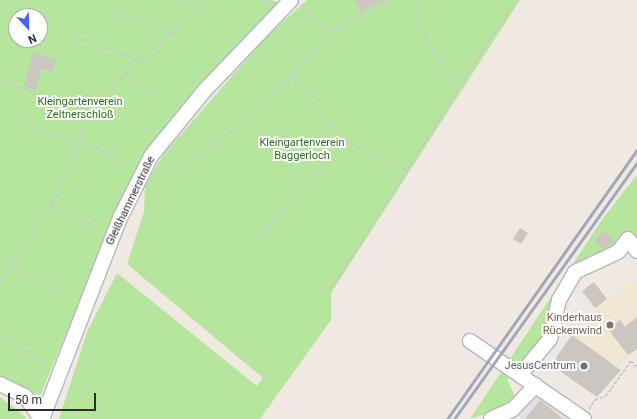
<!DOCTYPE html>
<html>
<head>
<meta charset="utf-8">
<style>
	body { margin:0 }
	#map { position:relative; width:637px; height:419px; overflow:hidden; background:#efe9e1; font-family:Roboto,sans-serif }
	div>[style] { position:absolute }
	.industrial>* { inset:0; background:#e3e1e8 }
	.education>* { inset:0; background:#f0e6d1 }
	.green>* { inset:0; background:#b6e59e }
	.building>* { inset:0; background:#cbc7bf }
	.path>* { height:2px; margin-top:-1px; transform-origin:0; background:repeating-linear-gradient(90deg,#c9c9c9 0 3px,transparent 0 5px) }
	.roads { filter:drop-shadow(1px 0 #b4b7c1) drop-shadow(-1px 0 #b4b7c1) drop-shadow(0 1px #b4b7c1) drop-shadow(0 -1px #b4b7c1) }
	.minor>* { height:14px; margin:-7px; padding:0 7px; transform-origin:7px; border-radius:7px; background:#fff }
	.rail>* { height:3px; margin:-1.5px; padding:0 1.5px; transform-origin:1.5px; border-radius:1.5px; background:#a3a6b8 }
	.dots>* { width:11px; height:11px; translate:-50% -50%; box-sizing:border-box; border:2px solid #fff; border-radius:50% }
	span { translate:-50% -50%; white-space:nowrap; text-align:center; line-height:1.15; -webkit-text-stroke:4px #fff; paint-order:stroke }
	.park-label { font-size:11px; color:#2c6e1b }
	.street-label { font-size:11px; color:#2e2e2e }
	.education-label { font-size:11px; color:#785e54 }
	.right { translate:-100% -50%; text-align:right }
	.worship-label { font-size:11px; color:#5b616d }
	.north { position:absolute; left:8px; top:8px; width:40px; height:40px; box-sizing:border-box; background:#fff; border:1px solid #ababab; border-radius:50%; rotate:158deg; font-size:11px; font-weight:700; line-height:16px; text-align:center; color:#2e2e2e }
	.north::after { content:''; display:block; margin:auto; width:14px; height:18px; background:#4264fb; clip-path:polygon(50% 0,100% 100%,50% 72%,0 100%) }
	.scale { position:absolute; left:8px; top:393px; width:88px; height:18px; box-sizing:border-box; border:2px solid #2e2e2e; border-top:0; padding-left:5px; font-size:12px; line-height:14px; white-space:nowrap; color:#2e2e2e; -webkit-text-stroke:3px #fff; paint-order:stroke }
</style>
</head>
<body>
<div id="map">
	<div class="industrial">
		<i style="clip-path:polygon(540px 394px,577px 419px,519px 419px,526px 406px)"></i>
	</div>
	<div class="education">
		<i style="clip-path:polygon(637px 279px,637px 349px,618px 367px,576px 337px,592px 312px)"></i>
	</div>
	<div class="green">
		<i style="clip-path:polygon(evenodd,0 0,272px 0,279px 3px,156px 138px,126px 190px,40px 396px,0 380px,0 0,16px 16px,40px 16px,40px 40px,16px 40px,16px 16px)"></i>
		<i style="clip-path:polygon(307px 0,520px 0,331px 293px,331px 320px,260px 419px,59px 419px,87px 332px,117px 273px,257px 386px,263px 378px,127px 264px,144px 212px,145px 186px,163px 155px,267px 36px)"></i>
		<i style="clip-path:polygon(637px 175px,637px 240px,630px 232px,613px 251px,574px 269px,539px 350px,507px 380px,516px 398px,506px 408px,470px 419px,604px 217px)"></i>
		<i style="clip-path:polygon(0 397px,26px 417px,25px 419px,0 419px)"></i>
	</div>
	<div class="building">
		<i style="clip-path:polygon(354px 0,383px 0,360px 12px)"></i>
		<i style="clip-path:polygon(33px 52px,57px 60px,52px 72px,42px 69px,35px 90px,24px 86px)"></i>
		<i style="clip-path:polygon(520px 228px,528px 233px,521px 244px,513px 239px)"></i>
		<i style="clip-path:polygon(602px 231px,614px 240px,604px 249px,594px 242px)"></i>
		<i style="clip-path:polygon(594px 282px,607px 299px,595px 308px,582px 291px)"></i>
		<i style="clip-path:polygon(637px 317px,637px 349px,628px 355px,608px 329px,620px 320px,625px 327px)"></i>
		<i style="clip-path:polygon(572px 335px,621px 370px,597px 397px,551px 365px)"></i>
		<i style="clip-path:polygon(540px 400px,556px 413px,563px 419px,525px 419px)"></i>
	</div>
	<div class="path">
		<i style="left:181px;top:0;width:21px;rotate:23deg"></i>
		<i style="left:264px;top:0;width:7px;rotate:34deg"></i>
		<i style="left:419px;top:0;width:22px;rotate:93deg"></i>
		<i style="left:418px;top:22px;width:78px;rotate:60.8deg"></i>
		<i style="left:302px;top:4px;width:31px;rotate:50deg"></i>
		<i style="left:322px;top:28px;width:16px;rotate:-4deg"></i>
		<i style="left:338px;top:27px;width:59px;rotate:-27.4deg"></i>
		<i style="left:112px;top:11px;width:64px;rotate:21deg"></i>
		<i style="left:338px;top:27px;width:59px;rotate:135deg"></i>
		<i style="left:296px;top:69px;width:14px;rotate:90deg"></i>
		<i style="left:296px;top:83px;width:75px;rotate:49.9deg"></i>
		<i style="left:344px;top:140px;width:68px;rotate:25.1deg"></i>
		<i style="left:73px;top:36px;width:73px;rotate:19.9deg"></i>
		<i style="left:126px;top:74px;width:33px;rotate:35deg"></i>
		<i style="left:0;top:81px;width:96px;rotate:18.2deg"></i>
		<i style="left:22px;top:125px;width:58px;rotate:17.2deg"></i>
		<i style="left:78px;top:139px;width:54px;rotate:27.5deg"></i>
		<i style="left:184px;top:167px;width:48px;rotate:-39deg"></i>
		<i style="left:221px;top:137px;width:14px;rotate:-25deg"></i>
		<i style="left:234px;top:131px;width:88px;rotate:-45deg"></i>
		<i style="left:52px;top:206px;width:47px;rotate:25.5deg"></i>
		<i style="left:260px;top:238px;width:129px;rotate:-49.4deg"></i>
		<i style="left:12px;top:264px;width:57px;rotate:28.4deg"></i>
		<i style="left:0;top:282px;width:92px;rotate:-55.6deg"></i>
		<i style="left:52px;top:206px;width:103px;rotate:-67.7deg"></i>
		<i style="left:91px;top:111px;width:42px;rotate:-47.9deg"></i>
		<i style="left:119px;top:80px;width:120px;rotate:-42deg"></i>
		<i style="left:333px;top:287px;width:340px;rotate:-57.6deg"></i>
		<i style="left:0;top:335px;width:53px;rotate:31.9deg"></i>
		<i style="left:589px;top:409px;width:11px;rotate:-56deg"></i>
		<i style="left:595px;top:400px;width:12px;rotate:-20deg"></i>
		<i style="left:606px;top:396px;width:43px;rotate:-54.5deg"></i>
		<i style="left:631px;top:361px;width:9px;rotate:49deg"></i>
	</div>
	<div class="roads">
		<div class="minor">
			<i style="left:470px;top:341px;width:138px;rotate:34.4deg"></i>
			<i style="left:520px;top:375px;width:47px;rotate:-50.2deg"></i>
			<i style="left:550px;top:339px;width:40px;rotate:-77deg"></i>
			<i style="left:559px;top:300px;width:32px;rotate:-60deg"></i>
			<i style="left:575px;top:272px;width:47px;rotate:-24.9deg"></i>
			<i style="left:618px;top:252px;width:16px;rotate:-52deg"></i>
			<i style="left:628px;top:239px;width:15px;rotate:53deg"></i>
			<i style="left:0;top:384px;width:28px;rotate:26deg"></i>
			<i style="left:25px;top:396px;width:28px;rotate:55deg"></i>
			<i style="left:42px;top:419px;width:216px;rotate:-68.8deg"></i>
			<i style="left:120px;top:218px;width:69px;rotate:-63.4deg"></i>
			<i style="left:151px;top:156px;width:85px;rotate:-50.7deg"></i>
			<i style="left:205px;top:90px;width:124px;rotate:-46.3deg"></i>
			<i style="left:491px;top:419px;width:24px;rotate:-24deg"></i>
			<i style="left:513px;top:409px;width:33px;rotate:-46deg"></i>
		</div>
	</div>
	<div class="rail">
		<i style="left:447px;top:419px;width:329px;rotate:-54.8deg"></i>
		<i style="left:454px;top:419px;width:315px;rotate:-54.5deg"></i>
	</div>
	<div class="dots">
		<i style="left:610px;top:325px;background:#8d6e63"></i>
		<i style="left:584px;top:366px;background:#6b7280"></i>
	</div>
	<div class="park-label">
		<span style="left:80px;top:109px">Kleingartenverein<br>Zeltnerschloß</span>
		<span style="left:302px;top:150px">Kleingartenverein<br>Baggerloch</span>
	</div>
	<div class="street-label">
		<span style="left:131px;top:201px;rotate:-64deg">Gleißhammerstraße</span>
	</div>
	<div class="education-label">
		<span class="right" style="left:602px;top:325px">Kinderhaus<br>Rückenwind</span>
	</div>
	<div class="worship-label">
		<span class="right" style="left:576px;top:366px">JesusCentrum</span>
	</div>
	<div class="north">N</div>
	<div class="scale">50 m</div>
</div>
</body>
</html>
